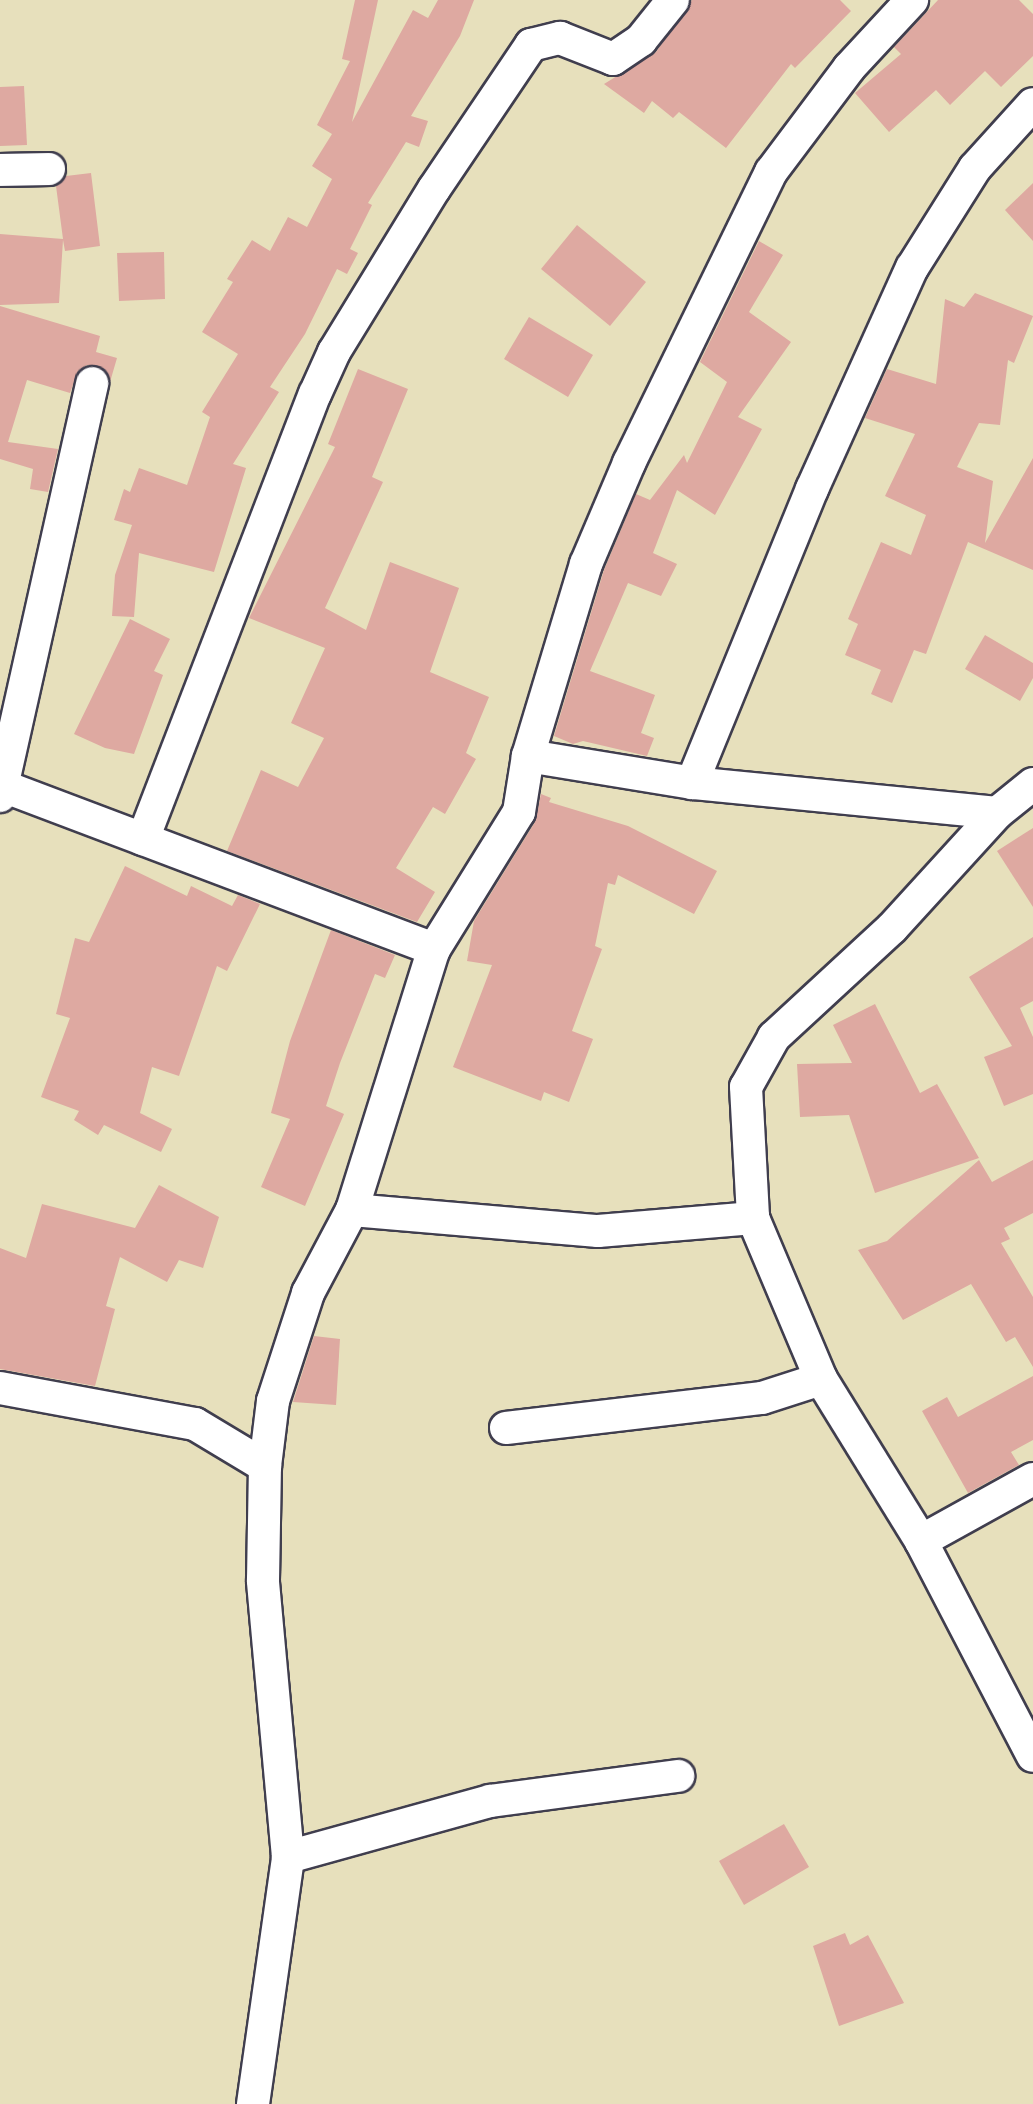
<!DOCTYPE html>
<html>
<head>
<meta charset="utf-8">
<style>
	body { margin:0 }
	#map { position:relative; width:1033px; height:2104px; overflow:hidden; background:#e7e0bc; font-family:"Patrick Hand",sans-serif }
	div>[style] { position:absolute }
	.building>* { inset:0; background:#dea9a1 }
	.roads { filter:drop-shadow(2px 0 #403e4e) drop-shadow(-2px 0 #403e4e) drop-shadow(0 2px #403e4e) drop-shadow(0 -2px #403e4e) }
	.street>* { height:32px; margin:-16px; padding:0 16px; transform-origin:16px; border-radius:16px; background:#fff }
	span { translate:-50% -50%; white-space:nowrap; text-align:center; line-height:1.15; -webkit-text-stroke:7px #fbf7ec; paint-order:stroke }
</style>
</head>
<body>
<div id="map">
	<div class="building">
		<i style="clip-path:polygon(355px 0,378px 0,352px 122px,413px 10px,428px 18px,438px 0,474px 0,460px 36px,411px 116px,428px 121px,419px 147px,406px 142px,368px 203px,372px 205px,350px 249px,358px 253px,347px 274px,337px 269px,305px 334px,270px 387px,279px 392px,233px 464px,246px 468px,214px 572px,139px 553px,134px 617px,112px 616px,115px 575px,132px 525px,114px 520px,124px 489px,130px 492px,139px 468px,187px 485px,210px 417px,202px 412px,238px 354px,202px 332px,233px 282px,227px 279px,252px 240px,270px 251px,288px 217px,307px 227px,332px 179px,312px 166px,332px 134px,317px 125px,350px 61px,342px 59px)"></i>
		<i style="clip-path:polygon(692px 0,840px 0,851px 11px,795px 68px,791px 64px,726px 148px,679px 112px,673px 118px,652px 101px,644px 113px,604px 84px,656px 52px)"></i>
		<i style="clip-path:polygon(938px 0,1019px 0,1033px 14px,1033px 56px,1001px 87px,985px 71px,950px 105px,936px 90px,889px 132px,855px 93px,901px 54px,894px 47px)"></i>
		<i style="clip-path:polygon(24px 86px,27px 145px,0 146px,0 87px)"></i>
		<i style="clip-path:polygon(91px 173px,100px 246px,65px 251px,63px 240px,59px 303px,0 305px,0 234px,63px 239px,56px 186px,66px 176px)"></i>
		<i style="clip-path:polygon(1033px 183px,1033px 241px,1005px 210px)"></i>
		<i style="clip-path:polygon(577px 225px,646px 282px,610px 326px,541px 269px)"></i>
		<i style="clip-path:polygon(759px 241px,783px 255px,749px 312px,791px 342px,738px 417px,762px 429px,715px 515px,677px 490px,653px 553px,677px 564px,661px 596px,628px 583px,590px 671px,655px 695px,641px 733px,654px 738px,647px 756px,583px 741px,573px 744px,554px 736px,604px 570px,636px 494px,650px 500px,684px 455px,687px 463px,727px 382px,700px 362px)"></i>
		<i style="clip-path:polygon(164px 252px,165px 299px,119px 301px,117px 253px)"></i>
		<i style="clip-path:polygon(975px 293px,1033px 316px,1014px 363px,1008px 360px,1000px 425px,979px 423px,957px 467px,993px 481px,985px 543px,1033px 458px,1033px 570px,968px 542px,926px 654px,914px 650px,892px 703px,871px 694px,881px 670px,845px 655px,858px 624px,848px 619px,881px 542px,911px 555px,926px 515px,885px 496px,915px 434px,865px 418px,887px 369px,936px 384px,945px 299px,964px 307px)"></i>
		<i style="clip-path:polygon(0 306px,100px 336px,96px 352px,117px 358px,110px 382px,104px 369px,87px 365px,78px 371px,70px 393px,27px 380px,8px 442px,58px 449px,48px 492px,30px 489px,33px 469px,0 459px)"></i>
		<i style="clip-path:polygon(529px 317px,593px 355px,568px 397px,504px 359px)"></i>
		<i style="clip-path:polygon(358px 369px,408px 389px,372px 477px,383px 482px,325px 608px,366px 630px,390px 562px,459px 588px,430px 672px,489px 697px,466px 753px,476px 759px,445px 814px,433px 807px,396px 868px,435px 892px,417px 922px,227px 851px,261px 770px,298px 787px,324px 738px,291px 723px,325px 648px,249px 618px,335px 447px,328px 444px)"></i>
		<i style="clip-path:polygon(130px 619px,170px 639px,154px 671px,163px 675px,134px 754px,105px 748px,74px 734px)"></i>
		<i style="clip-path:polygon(985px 635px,1033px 663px,1033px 678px,1020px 701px,965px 669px)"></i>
		<i style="clip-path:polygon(541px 794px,551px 798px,549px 802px,628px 826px,717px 871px,694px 914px,618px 875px,615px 885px,608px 883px,595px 946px,602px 949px,572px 1031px,593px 1039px,569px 1102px,544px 1092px,541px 1101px,453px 1067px,492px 965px,467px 961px,474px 921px,535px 822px)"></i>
		<i style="clip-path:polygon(1033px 828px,1033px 907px,997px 851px)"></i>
		<i style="clip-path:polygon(125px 866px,187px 896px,191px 886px,232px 906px,238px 895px,260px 904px,227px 971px,217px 966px,179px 1076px,152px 1067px,140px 1113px,172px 1129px,161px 1152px,104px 1125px,98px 1135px,74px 1120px,79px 1111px,41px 1097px,70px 1018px,56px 1014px,75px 938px,89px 942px)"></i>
		<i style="clip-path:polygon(331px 930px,395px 955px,385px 978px,375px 974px,340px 1063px,326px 1106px,344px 1114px,305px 1206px,261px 1187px,290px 1119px,271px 1113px,290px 1041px)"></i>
		<i style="clip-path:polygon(1033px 937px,1033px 1001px,1020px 1008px,1033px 1037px,1033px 1094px,1004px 1106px,984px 1057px,1012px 1046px,969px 977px)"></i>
		<i style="clip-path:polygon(875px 1004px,920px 1093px,937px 1084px,979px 1158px,875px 1193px,849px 1115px,800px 1117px,797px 1064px,852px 1063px,833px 1025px)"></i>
		<i style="clip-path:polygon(979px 1160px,992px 1182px,1033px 1160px,1033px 1213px,1004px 1228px,1010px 1239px,1001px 1243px,1033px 1297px,1033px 1367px,1015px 1337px,1006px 1342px,971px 1284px,903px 1320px,858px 1250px,887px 1241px)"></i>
		<i style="clip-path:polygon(159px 1185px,219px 1217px,203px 1268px,179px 1260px,167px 1282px,120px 1257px,106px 1306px,115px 1309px,95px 1386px,0 1369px,0 1248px,26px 1258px,42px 1204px,135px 1228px)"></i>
		<i style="clip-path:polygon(314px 1336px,340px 1339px,336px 1405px,293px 1402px)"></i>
		<i style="clip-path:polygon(1033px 1376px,1033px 1440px,1011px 1452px,1019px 1465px,968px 1493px,922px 1411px,947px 1397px,958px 1417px)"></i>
		<i style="clip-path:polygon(784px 1824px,809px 1867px,744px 1905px,719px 1861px)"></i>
		<i style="clip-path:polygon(845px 1933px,850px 1945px,868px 1935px,904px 2003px,839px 2026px,813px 1946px)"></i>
	</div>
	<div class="roads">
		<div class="street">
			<i style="left:0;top:170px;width:49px;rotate:-1.2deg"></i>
			<i style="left:528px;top:756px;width:201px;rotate:-73.2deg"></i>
			<i style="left:586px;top:564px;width:110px;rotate:-66.9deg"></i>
			<i style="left:629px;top:463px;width:324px;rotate:-64deg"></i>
			<i style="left:771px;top:172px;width:130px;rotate:-53.1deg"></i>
			<i style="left:849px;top:68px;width:93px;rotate:-47.2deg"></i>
			<i style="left:692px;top:783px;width:318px;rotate:-67.8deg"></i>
			<i style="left:812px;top:489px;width:243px;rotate:-65.7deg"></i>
			<i style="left:912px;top:268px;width:118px;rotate:-57.8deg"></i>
			<i style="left:975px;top:168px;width:86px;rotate:-47.8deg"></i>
			<i style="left:1033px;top:784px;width:46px;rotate:141.1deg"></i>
			<i style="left:997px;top:813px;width:156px;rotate:132.4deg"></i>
			<i style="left:892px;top:928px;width:161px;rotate:137.3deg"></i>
			<i style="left:774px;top:1037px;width:57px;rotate:119.2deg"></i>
			<i style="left:746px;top:1087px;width:131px;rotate:86.9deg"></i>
			<i style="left:753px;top:1218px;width:175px;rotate:67.1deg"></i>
			<i style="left:821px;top:1379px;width:190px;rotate:58.3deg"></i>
			<i style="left:921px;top:1541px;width:242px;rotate:62.5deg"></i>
			<i style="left:0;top:785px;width:464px;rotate:20.7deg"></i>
			<i style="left:0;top:796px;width:423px;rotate:-77.4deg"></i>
			<i style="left:143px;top:839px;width:477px;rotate:-68.9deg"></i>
			<i style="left:315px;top:394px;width:46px;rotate:-65.7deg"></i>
			<i style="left:334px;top:352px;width:191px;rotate:-58.5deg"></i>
			<i style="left:434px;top:189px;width:174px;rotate:-56deg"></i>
			<i style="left:531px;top:45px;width:30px;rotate:-14deg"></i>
			<i style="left:560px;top:38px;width:57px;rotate:21.6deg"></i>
			<i style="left:613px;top:59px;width:34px;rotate:-34deg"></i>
			<i style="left:641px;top:40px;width:51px;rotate:-51.3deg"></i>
			<i style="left:352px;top:1210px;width:247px;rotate:4.9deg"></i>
			<i style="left:598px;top:1231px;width:156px;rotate:-4.8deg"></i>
			<i style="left:0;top:1388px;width:198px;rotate:10.5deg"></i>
			<i style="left:195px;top:1424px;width:82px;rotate:31deg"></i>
			<i style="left:506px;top:1428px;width:258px;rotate:-6.7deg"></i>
			<i style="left:762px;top:1398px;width:62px;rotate:-17.9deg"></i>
			<i style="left:921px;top:1541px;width:128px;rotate:-29deg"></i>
			<i style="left:288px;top:1857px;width:210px;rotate:-15.5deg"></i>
			<i style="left:490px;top:1801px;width:190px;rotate:-7.6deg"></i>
			<i style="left:253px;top:2104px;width:249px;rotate:-81.9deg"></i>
			<i style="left:288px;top:1857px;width:278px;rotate:-95.2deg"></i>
			<i style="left:263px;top:1580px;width:114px;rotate:-89deg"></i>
			<i style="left:265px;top:1466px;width:65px;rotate:-83deg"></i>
			<i style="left:273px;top:1401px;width:114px;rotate:-72deg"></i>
			<i style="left:308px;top:1293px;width:94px;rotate:-62.1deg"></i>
			<i style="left:352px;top:1210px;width:274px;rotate:-72.6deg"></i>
			<i style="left:434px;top:949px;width:161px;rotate:-58.2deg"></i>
			<i style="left:519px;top:812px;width:57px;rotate:-80.9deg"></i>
			<i style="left:528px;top:756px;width:166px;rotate:9.3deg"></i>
			<i style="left:692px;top:783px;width:306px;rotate:5.6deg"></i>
		</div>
	</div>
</div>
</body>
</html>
